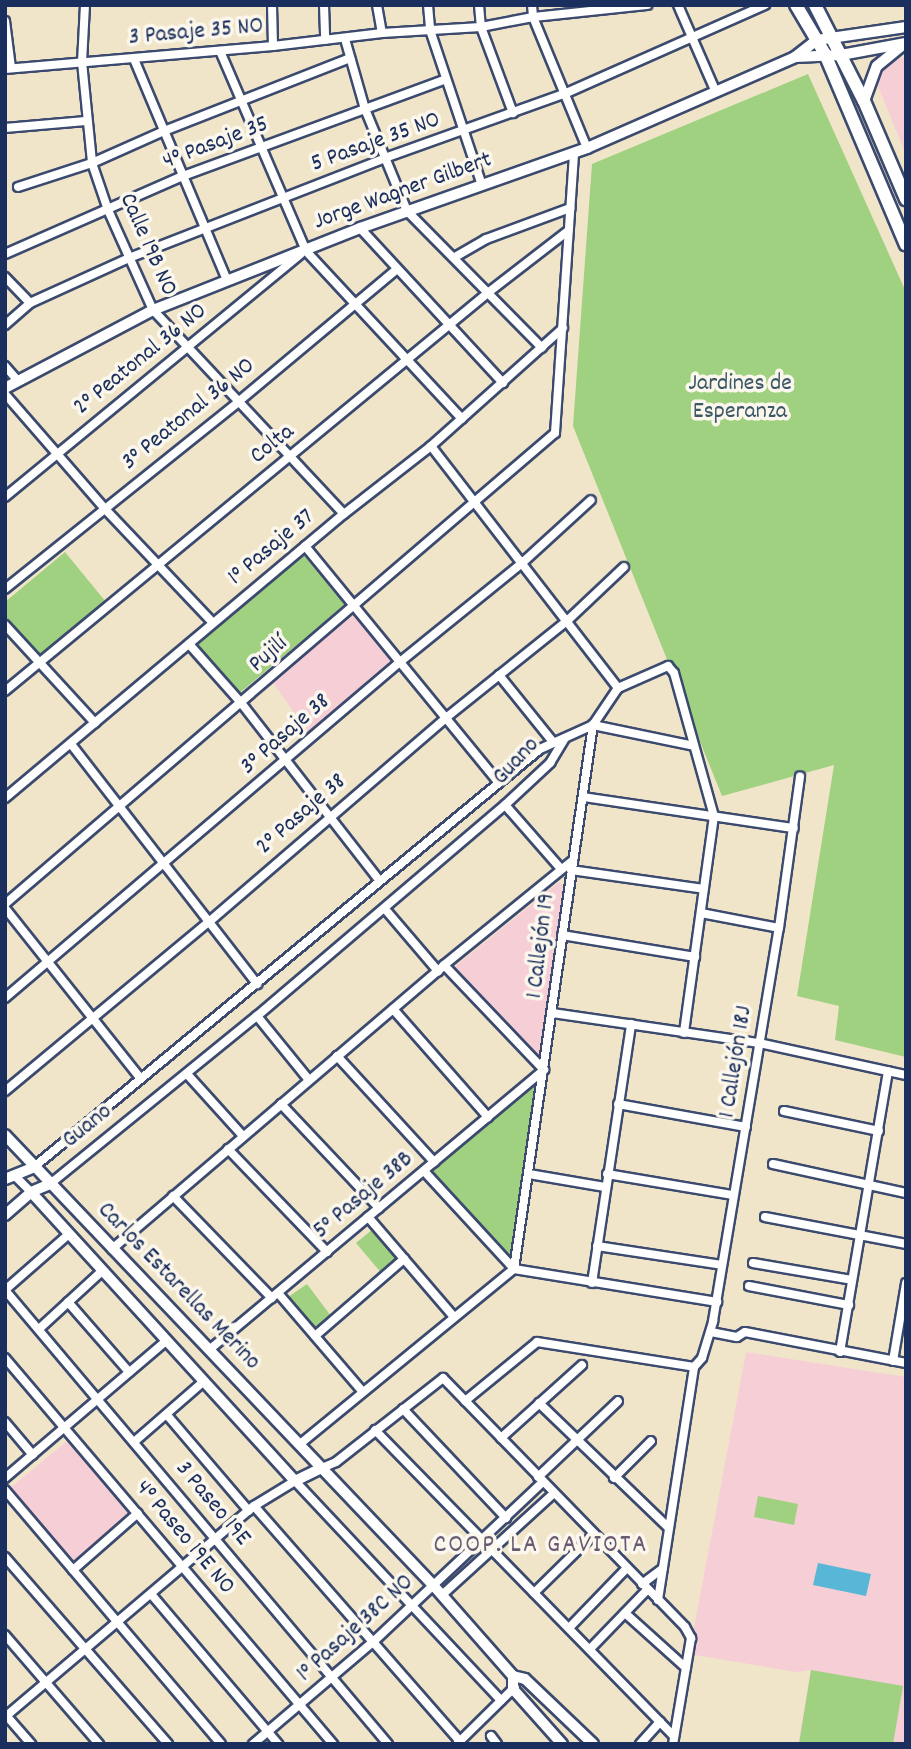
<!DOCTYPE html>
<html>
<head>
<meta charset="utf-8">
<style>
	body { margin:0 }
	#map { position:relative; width:911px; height:1749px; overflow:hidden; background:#f1e5c9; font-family:Dekko,sans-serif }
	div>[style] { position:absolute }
	.built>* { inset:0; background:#f6cfd6 }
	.green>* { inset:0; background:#9fd181 }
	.water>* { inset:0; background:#58b6d6 }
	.roads { filter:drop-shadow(2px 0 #3b4a6e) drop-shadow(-2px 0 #3b4a6e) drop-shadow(0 2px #3b4a6e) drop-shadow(0 -2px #3b4a6e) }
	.minor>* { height:8px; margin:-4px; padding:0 4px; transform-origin:4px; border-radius:4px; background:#fff }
	.tertiary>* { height:10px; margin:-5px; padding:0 5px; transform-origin:5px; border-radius:5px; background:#fff }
	.secondary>* { height:12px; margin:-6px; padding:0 6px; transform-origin:6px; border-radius:6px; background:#fff }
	span { translate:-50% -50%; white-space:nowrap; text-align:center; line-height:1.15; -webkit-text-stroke:7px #fbf7ec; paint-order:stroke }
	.street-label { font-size:24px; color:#1b2f5e }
	.park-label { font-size:24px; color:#3c5867 }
	.neighbourhood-label { font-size:26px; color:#695a73; letter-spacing:2px }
	.frame { position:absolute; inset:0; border:7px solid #1b2f5e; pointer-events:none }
</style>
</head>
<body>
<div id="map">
	<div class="built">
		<i style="clip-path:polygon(906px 56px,906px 155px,875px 79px,879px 71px,888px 64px)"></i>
		<i style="clip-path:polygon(353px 614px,393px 662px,308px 732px,271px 680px)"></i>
		<i style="clip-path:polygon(559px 882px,563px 886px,542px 1061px,454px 967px)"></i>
		<i style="clip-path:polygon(746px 1352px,906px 1377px,906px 1744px,798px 1744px,811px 1670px,796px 1672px,689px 1654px)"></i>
		<i style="clip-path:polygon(67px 1441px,130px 1514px,74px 1562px,11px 1487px)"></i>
	</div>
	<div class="green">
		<i style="clip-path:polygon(808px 74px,906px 292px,906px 1057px,835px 1040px,839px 1006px,797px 996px,834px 765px,722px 796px,573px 426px,592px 164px)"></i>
		<i style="clip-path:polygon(65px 552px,106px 602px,39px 658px,5px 619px,5px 602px)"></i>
		<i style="clip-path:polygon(301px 552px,345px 605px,237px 695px,195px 640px)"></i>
		<i style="clip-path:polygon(540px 1078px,510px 1261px,429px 1171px)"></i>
		<i style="clip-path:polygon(373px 1229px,399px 1260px,383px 1275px,356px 1243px)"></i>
		<i style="clip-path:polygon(307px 1284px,331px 1316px,315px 1331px,288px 1297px)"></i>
		<i style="clip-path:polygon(758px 1496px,798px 1504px,794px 1525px,754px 1517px)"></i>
		<i style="clip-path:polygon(811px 1670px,903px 1686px,893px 1744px,799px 1744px)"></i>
	</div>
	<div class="water">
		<i style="clip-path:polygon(818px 1563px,871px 1574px,866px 1596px,813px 1585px)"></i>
	</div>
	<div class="roads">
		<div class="minor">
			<i style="left:85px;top:5px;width:57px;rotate:93deg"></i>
			<i style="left:82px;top:62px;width:101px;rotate:84.3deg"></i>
			<i style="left:92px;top:163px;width:50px;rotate:71.2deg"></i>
			<i style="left:108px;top:210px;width:110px;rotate:65.8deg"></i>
			<i style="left:153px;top:310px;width:279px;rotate:46.9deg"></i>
			<i style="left:272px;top:5px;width:41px;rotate:88.6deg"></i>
			<i style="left:324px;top:5px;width:35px;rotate:88deg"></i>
			<i style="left:377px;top:5px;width:28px;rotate:80deg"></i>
			<i style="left:428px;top:5px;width:25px;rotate:85deg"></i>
			<i style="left:430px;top:30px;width:163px;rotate:71.5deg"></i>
			<i style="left:479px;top:5px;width:22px;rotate:85deg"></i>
			<i style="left:481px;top:27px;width:92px;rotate:69.6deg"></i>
			<i style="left:532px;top:5px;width:12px;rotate:85deg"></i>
			<i style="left:533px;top:17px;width:142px;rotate:67.6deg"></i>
			<i style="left:678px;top:5px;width:93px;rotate:66.5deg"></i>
			<i style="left:5px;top:21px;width:47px;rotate:82.7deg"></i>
			<i style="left:345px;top:39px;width:73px;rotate:74.1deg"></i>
			<i style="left:365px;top:109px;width:110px;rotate:67.6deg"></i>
			<i style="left:407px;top:211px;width:192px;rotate:45.4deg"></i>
			<i style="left:220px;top:51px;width:218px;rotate:66.7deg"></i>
			<i style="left:306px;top:251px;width:229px;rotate:47.1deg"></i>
			<i style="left:134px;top:59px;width:240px;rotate:67.2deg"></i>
			<i style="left:5px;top:69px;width:269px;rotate:-4.9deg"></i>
			<i style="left:273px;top:46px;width:110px;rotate:-6.8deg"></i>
			<i style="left:382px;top:33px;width:99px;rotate:-3.5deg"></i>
			<i style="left:481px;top:27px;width:53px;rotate:-10.9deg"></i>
			<i style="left:533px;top:17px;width:115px;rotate:-6deg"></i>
			<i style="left:5px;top:128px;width:81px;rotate:-4.9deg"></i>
			<i style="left:18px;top:187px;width:78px;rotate:-18deg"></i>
			<i style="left:92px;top:163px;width:79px;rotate:-24deg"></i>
			<i style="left:164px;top:131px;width:200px;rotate:-21.4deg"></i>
			<i style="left:360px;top:228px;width:211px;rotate:47.3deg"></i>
			<i style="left:5px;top:254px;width:194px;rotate:-23.7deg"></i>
			<i style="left:183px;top:176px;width:280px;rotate:-20.2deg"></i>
			<i style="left:455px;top:257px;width:36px;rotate:-30deg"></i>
			<i style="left:486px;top:239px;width:90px;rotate:-20.3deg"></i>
			<i style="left:5px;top:277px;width:36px;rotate:46deg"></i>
			<i style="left:5px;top:325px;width:33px;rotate:-41deg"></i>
			<i style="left:30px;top:303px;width:109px;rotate:-24.4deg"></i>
			<i style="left:129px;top:258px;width:275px;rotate:-21.3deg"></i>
			<i style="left:385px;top:158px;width:190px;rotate:-19.7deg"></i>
			<i style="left:564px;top:94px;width:220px;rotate:-23.9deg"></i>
			<i style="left:5px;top:366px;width:20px;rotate:49deg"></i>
			<i style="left:5px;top:394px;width:151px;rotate:49deg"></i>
			<i style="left:104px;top:508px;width:158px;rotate:46.5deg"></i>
			<i style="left:431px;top:446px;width:306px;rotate:52.3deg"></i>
			<i style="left:5px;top:497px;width:382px;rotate:-39.4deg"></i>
			<i style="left:305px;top:546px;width:306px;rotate:50.7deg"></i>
			<i style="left:5px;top:589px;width:299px;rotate:-38.7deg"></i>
			<i style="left:238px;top:402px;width:206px;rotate:-39.9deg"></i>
			<i style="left:5px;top:625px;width:133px;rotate:47.4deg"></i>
			<i style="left:189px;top:644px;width:80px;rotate:48.5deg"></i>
			<i style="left:242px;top:704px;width:223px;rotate:52.1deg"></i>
			<i style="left:499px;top:675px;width:86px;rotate:51.1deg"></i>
			<i style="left:5px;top:691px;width:627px;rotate:-39.5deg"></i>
			<i style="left:489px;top:292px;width:100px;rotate:-37.7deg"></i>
			<i style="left:71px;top:744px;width:304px;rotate:52.2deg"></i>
			<i style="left:583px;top:797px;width:213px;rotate:8.4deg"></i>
			<i style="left:5px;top:798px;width:442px;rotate:-40deg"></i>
			<i style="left:344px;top:514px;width:110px;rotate:-38deg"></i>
			<i style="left:431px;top:446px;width:177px;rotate:-41.8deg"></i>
			<i style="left:505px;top:805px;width:85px;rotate:48.8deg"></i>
			<i style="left:571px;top:870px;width:134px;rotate:8.1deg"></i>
			<i style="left:5px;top:904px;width:724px;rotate:-40.58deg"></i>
			<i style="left:555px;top:433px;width:281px;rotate:-86.1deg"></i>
			<i style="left:5px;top:908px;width:218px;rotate:51.5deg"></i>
			<i style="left:385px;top:909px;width:82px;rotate:49.5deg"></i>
			<i style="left:701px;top:913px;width:79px;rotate:10.9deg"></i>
			<i style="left:562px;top:935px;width:135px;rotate:9.4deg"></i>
			<i style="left:444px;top:965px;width:145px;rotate:46.4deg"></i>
			<i style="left:5px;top:998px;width:520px;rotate:-40.4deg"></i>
			<i style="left:401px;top:661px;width:156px;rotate:-39deg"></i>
			<i style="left:522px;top:563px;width:93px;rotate:-42.4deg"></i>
			<i style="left:393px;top:1009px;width:144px;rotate:48.7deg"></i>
			<i style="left:553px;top:1013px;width:208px;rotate:8.3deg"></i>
			<i style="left:759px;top:1043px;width:150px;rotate:12.3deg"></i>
			<i style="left:257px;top:1016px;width:82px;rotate:50.9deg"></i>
			<i style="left:337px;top:1056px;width:144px;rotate:47.5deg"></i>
			<i style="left:187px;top:1074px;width:84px;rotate:47.9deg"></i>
			<i style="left:5px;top:1091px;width:266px;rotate:-39.7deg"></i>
			<i style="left:210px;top:921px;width:313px;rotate:-40.7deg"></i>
			<i style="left:447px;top:717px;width:155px;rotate:-38.7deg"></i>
			<i style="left:568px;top:620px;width:77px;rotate:-43.4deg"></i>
			<i style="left:281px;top:1104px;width:143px;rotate:46.7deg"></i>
			<i style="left:618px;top:1104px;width:130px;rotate:10.2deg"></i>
			<i style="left:784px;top:1111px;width:97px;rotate:11.9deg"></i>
			<i style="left:228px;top:1149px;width:143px;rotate:46.1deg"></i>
			<i style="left:773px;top:1164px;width:136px;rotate:12.3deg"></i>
			<i style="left:34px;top:1167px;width:656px;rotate:-39.56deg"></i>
			<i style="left:540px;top:749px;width:58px;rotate:-24.4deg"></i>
			<i style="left:593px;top:725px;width:103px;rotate:11.7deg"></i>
			<i style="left:424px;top:1171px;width:133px;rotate:47.4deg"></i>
			<i style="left:514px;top:1269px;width:206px;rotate:9.2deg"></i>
			<i style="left:529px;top:1174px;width:77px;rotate:9.7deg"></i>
			<i style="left:607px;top:1174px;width:128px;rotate:9.5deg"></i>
			<i style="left:14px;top:1175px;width:24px;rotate:45deg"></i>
			<i style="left:50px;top:1184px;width:267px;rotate:-39.1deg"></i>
			<i style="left:257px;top:1016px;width:326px;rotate:-40.4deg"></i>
			<i style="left:505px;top:805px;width:62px;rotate:-43deg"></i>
			<i style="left:550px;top:763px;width:29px;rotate:-59deg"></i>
			<i style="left:173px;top:1196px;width:142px;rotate:45.9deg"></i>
			<i style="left:368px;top:1217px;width:132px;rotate:49.3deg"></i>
			<i style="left:765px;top:1217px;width:144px;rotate:10.8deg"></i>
			<i style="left:597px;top:1246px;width:126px;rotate:8.6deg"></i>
			<i style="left:112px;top:1249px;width:437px;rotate:-40.5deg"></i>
			<i style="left:444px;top:965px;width:166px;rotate:-39.1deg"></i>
			<i style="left:753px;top:1263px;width:100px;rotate:9.7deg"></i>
			<i style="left:592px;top:1283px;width:262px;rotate:-81.4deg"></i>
			<i style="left:749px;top:1286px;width:102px;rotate:10.8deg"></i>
			<i style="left:5px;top:1290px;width:594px;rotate:49.85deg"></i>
			<i style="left:5px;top:1290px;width:85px;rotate:-41.2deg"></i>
			<i style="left:278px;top:1293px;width:130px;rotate:49.4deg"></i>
			<i style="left:68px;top:1302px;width:93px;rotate:48.9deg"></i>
			<i style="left:39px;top:1329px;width:86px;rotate:-42.6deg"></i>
			<i style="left:711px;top:1332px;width:26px;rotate:11deg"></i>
			<i style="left:737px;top:1337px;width:9px;rotate:-32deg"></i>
			<i style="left:745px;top:1332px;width:164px;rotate:10.9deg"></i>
			<i style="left:315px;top:1336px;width:118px;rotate:-40.9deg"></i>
			<i style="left:209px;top:1350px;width:437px;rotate:-39.9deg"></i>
			<i style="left:840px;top:1352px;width:285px;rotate:-80.3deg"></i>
			<i style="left:5px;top:1358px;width:507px;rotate:49.64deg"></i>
			<i style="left:893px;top:1361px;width:79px;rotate:-80.5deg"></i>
			<i style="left:465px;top:1401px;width:93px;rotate:-39.3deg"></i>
			<i style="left:537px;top:1342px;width:159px;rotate:9deg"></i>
			<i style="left:539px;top:1403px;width:180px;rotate:43.9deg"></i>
			<i style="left:403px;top:1409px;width:150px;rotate:46.6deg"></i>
			<i style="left:167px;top:1415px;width:126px;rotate:49.5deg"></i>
			<i style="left:5px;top:1422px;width:43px;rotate:49.7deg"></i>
			<i style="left:375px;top:1430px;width:428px;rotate:45.7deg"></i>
			<i style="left:501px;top:1438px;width:109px;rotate:-42deg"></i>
			<i style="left:134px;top:1442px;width:91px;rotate:-41deg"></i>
			<i style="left:300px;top:1444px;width:276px;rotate:-39.3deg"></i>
			<i style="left:514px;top:1269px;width:550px;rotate:-81.74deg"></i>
			<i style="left:593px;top:725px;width:45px;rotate:-56deg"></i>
			<i style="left:618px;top:688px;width:55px;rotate:-23.7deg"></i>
			<i style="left:668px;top:666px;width:9px;rotate:49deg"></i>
			<i style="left:674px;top:673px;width:148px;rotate:74.4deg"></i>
			<i style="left:714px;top:816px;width:219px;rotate:97.9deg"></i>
			<i style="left:322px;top:1468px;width:15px;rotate:-23deg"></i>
			<i style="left:336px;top:1462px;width:136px;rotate:-38.1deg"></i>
			<i style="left:443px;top:1378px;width:347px;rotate:45.8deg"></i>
			<i style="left:685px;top:1627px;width:13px;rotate:61deg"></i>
			<i style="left:691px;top:1638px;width:108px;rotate:99.6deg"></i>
			<i style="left:538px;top:1477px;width:110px;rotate:-43.5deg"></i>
			<i style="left:5px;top:1478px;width:211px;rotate:-40.4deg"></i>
			<i style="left:614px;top:1478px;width:52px;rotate:-45deg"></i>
			<i style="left:5px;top:1490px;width:333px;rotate:49.6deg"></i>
			<i style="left:254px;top:1506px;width:313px;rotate:48.8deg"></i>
			<i style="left:5px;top:1557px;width:248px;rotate:48.9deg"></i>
			<i style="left:73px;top:1570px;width:86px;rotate:-41.2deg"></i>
			<i style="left:642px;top:1584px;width:26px;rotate:-37deg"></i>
			<i style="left:534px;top:1593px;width:84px;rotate:-44.5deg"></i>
			<i style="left:151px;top:1594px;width:197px;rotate:49.7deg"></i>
			<i style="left:442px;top:1595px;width:151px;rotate:-42.3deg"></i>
			<i style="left:658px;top:1600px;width:236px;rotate:-81.2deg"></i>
			<i style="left:694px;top:1367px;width:12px;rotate:-48deg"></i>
			<i style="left:702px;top:1358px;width:39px;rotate:-73deg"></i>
			<i style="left:713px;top:1321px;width:399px;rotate:-80.5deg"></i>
			<i style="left:779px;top:928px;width:153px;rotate:-82.1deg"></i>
			<i style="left:625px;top:1613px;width:82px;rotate:42deg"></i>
			<i style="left:569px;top:1628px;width:83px;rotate:-46deg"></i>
			<i style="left:5px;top:1635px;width:144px;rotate:49.2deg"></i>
			<i style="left:590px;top:1649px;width:82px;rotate:-46deg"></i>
			<i style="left:5px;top:1714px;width:40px;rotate:49deg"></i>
			<i style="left:5px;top:1717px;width:326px;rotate:-40.3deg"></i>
			<i style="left:254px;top:1506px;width:48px;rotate:-31.4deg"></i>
			<i style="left:295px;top:1481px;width:301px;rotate:46.8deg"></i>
			<i style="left:491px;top:1736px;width:10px;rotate:53deg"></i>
			<i style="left:253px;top:1744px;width:157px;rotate:-40.4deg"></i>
			<i style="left:373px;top:1642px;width:233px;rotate:-43.3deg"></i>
			<i style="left:457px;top:1744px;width:81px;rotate:-44.5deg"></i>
			<i style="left:640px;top:1744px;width:30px;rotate:-48deg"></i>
		</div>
		<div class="tertiary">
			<i style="left:795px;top:57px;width:46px;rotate:-2.5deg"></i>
			<i style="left:841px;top:55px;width:66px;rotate:-10.5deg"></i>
			<i style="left:864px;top:101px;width:37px;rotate:-70deg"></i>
			<i style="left:877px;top:66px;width:33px;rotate:-39deg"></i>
			<i style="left:5px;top:388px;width:167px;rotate:-27.8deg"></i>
			<i style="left:153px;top:310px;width:223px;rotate:-21.6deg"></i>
			<i style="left:360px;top:228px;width:241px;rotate:-19.4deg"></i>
			<i style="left:587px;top:148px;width:227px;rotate:-23.6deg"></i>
			<i style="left:795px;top:57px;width:28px;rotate:-38deg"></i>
			<i style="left:817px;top:40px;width:90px;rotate:-8.3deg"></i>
			<i style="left:5px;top:1135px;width:621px;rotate:46.44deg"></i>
			<i style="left:433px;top:1585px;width:121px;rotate:48.7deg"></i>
			<i style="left:513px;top:1676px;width:12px;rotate:14deg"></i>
			<i style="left:525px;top:1679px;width:94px;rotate:43.7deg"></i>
			<i style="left:5px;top:1179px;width:31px;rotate:-22deg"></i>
			<i style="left:31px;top:1192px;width:391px;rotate:47.6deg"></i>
			<i style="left:295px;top:1481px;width:30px;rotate:-26deg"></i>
			<i style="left:5px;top:1215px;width:35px;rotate:-41deg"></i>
			<i style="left:31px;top:1192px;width:21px;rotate:-23deg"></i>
			<i style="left:513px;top:1676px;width:13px;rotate:90deg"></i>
			<i style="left:513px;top:1689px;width:74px;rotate:48.3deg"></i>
		</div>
		<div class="secondary">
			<i style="left:796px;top:5px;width:57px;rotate:59.4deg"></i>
			<i style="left:825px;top:54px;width:207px;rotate:67deg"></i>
			<i style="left:815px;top:5px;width:108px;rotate:63deg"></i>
			<i style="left:864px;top:101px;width:107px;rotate:66.8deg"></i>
		</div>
	</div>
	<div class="street-label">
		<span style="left:196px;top:33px;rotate:-5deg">3 Pasaje 35 NO</span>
		<span style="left:376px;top:143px;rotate:-20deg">5 Pasaje 35 NO</span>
		<span style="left:216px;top:144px;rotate:-21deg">4° Pasaje 35</span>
		<span style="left:403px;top:192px;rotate:-20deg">Jorge Wagner Gilbert</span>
		<span style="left:147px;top:245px;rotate:66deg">Calle 19B NO</span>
		<span style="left:141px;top:360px;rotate:-39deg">2° Peatonal 36 NO</span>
		<span style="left:189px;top:415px;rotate:-39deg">3° Peatonal 36 NO</span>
		<span style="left:273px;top:445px;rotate:-39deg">Colta</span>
		<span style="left:272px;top:548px;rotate:-40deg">1° Pasaje 37</span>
		<span style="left:269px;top:655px;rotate:-41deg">Pujilí</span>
		<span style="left:286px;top:735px;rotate:-41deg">3° Pasaje 38</span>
		<span style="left:517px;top:762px;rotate:-47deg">Guano</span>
		<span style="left:302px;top:815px;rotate:-41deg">2° Pasaje 38</span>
		<span style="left:542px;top:946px;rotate:-83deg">1 Callejón 19</span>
		<span style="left:737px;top:1062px;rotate:-81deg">1 Callejón 18J</span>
		<span style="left:88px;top:1127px;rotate:-39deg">Guano</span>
		<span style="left:364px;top:1196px;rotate:-40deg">5° Pasaje 38B</span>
		<span style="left:178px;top:1287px;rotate:46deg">Carlos Estarellas Merino</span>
		<span style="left:212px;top:1504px;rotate:50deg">3 Paseo 19E</span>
		<span style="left:184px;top:1538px;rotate:50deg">4° Paseo 19E NO</span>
		<span style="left:356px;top:1629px;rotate:-42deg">1° Pasaje 38C NO</span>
	</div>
	<div class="park-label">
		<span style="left:740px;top:399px">Jardines de<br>Esperanza</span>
	</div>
	<div class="neighbourhood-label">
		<span style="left:541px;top:1546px">COOP. LA GAVIOTA</span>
	</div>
	<div class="frame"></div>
</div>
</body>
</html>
